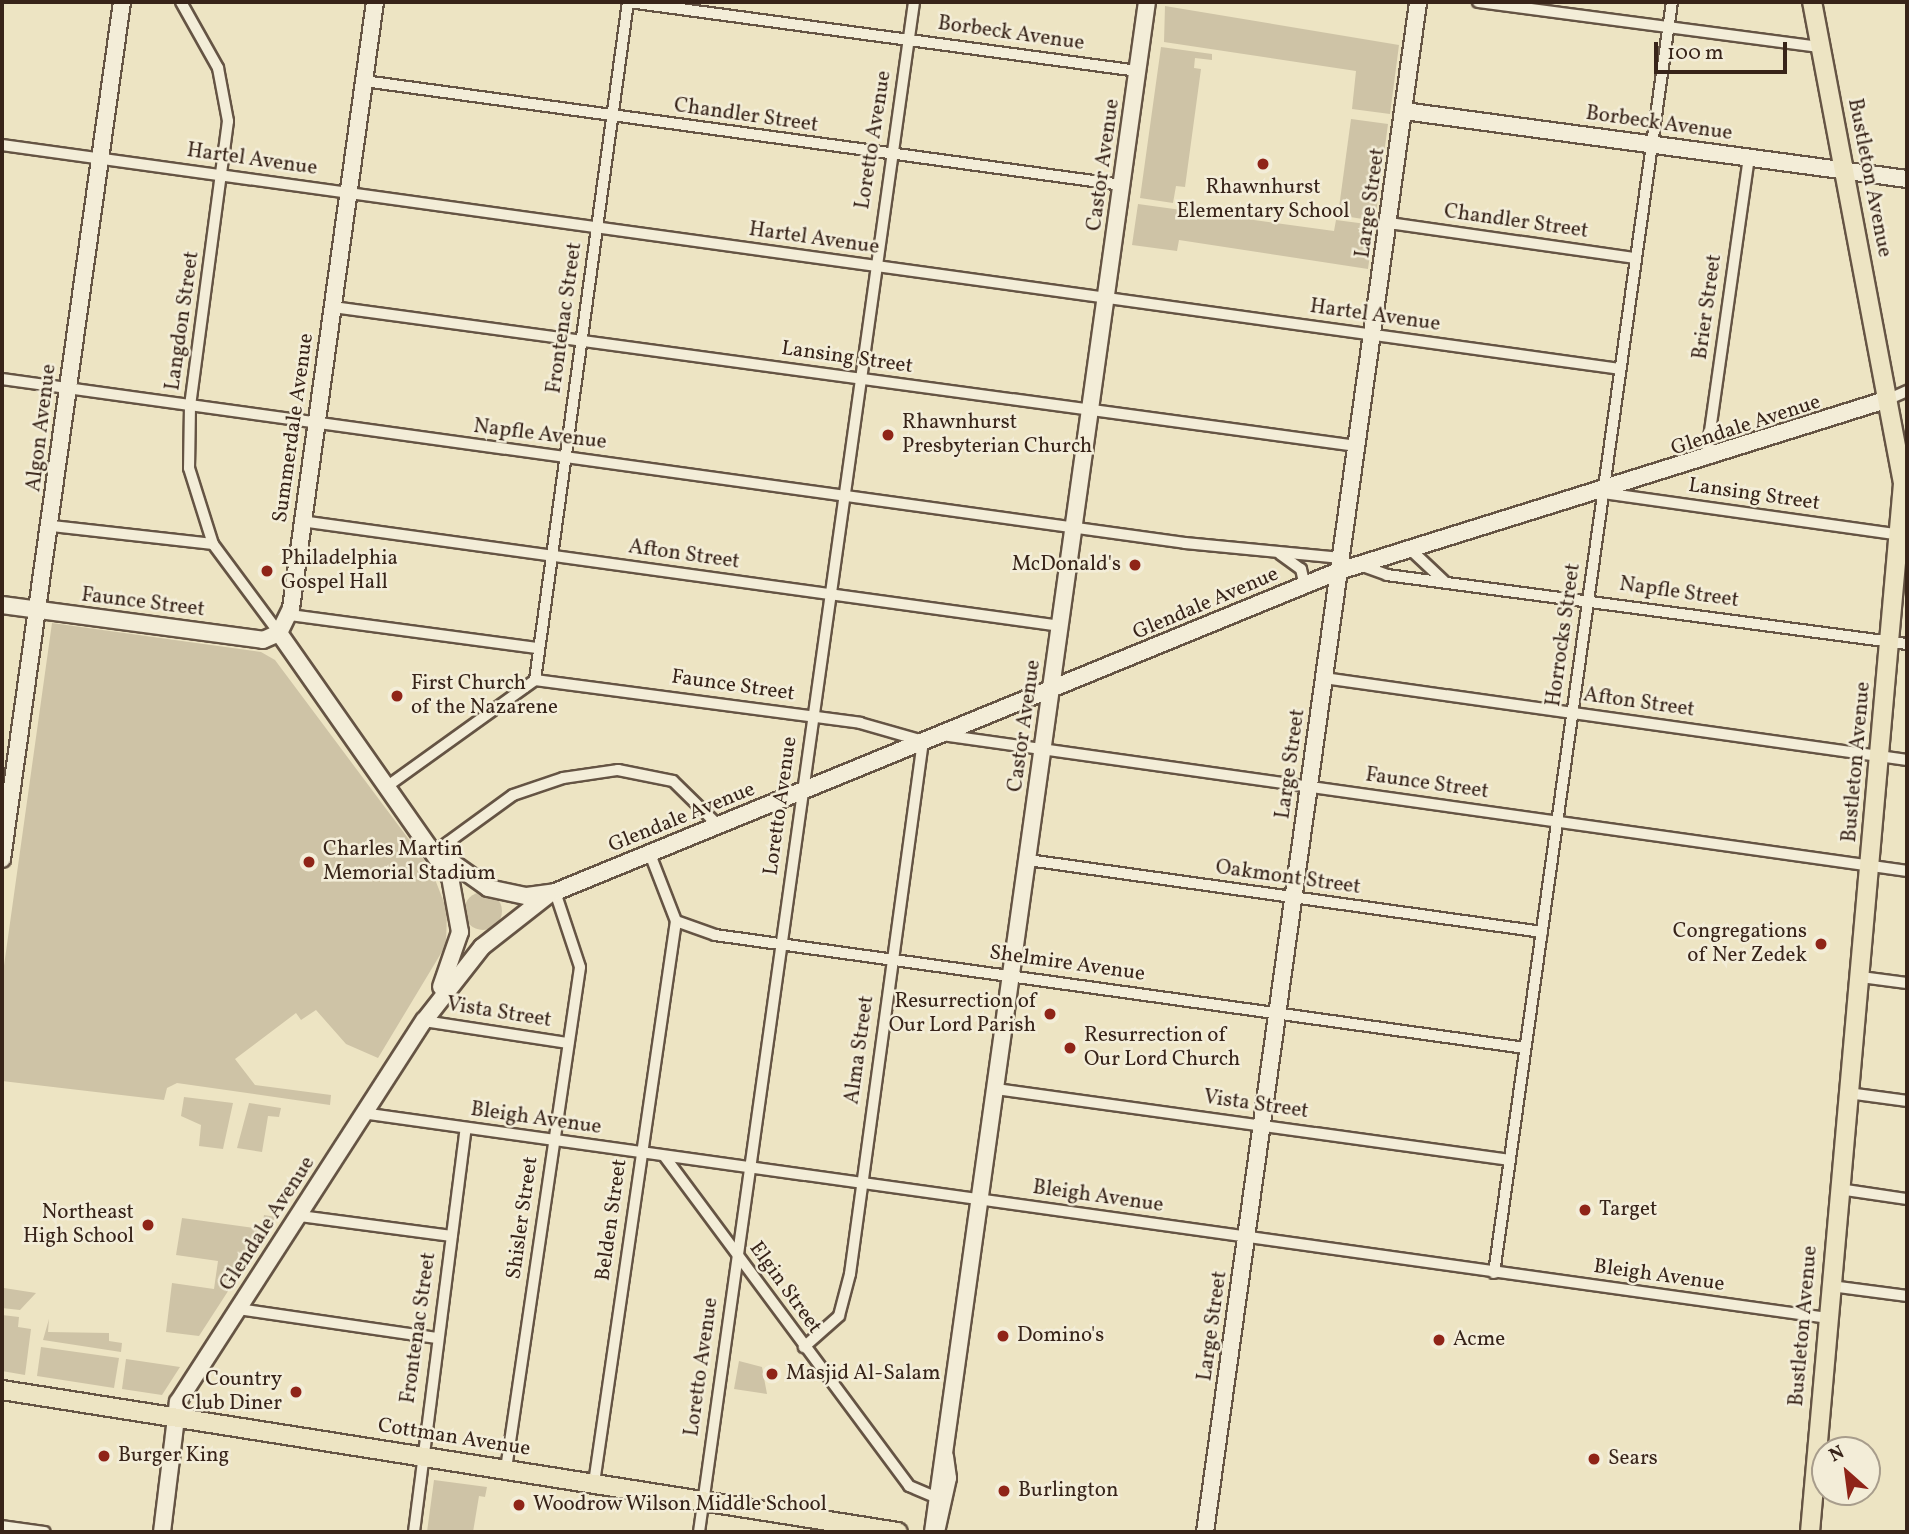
<!DOCTYPE html>
<html>
<head>
<meta charset="utf-8">
<style>
	body { margin:0 }
	#map { position:relative; width:1909px; height:1534px; overflow:hidden; background:#ede4c3; font-family:Vollkorn,serif }
	div>[style] { position:absolute }
	.green>* { inset:0; background:#cec3a6 }
	.round { border-radius:50% }
	.roads { filter:drop-shadow(2px 0 #655444) drop-shadow(-2px 0 #655444) drop-shadow(0 2px #655444) drop-shadow(0 -2px #655444) }
	.street>* { height:10px; margin:-5px; padding:0 5px; transform-origin:5px; border-radius:5px; background:#f3edd8 }
	.secondary>* { height:16px; margin:-8px; padding:0 8px; transform-origin:8px; border-radius:8px; background:#f3edd8 }
	.primary>* { height:18px; margin:-9px; padding:0 9px; transform-origin:9px; border-radius:9px; background:#ede4c3 }
	.dots>* { width:19px; height:19px; translate:-50% -50%; box-sizing:border-box; border:4px solid #f3edd8; border-radius:50% }
	span { translate:-50% -50%; white-space:nowrap; text-align:center; line-height:1.15; -webkit-text-stroke:5px #f3edd8; paint-order:stroke }
	.street-label { font-size:21px; color:#382419 }
	.poi-label { font-size:21px; color:#382419 }
	.left { translate:0 -50%; text-align:left }
	.right { translate:-100% -50%; text-align:right }
	.frame { position:absolute; inset:0; border:4px solid #382419; pointer-events:none }
	.north { position:absolute; left:1811px; top:1436px; width:70px; height:70px; box-sizing:border-box; background:#f3edd8; border:2px solid #a89d8c; border-radius:50%; rotate:332deg; font-size:19px; font-weight:700; line-height:28px; text-align:center; color:#382419 }
	.north::after { content:''; display:block; margin:auto; width:24px; height:32px; background:#8f2418; clip-path:polygon(50% 0,100% 100%,50% 72%,0 100%) }
	.scale { position:absolute; left:1654px; top:42px; width:133px; height:32px; box-sizing:border-box; border:4px solid #382419; border-top:0; padding-left:9px; font-size:21px; line-height:24px; white-space:nowrap; color:#382419; -webkit-text-stroke:5px #f3edd8; paint-order:stroke }
</style>
</head>
<body>
<div id="map">
	<div class="green">
		<i style="clip-path:polygon(1165px 6px,1399px 45px,1390px 114px,1352px 109px,1356px 71px,1164px 42px)"></i>
		<i style="clip-path:polygon(1161px 47px,1212px 54px,1212px 60px,1195px 58px,1194px 68px,1201px 69px,1185px 187px,1176px 186px,1173px 203px,1140px 198px)"></i>
		<i style="clip-path:polygon(1351px 119px,1388px 124px,1375px 221px,1338px 215px)"></i>
		<i style="clip-path:polygon(1138px 204px,1334px 231px,1336px 220px,1374px 225px,1368px 269px,1179px 240px,1177px 251px,1132px 245px)"></i>
		<i style="clip-path:polygon(52px 623px,261px 652px,275px 660px,431px 869px,447px 910px,446px 945px,378px 1058px,346px 1044px,316px 1010px,301px 1020px,296px 1013px,235px 1059px,255px 1085px,331px 1095px,330px 1105px,177px 1083px,167px 1088px,164px 1100px,2px 1081px,2px 980px)"></i>
		<i class="round" style="left:464px;top:892px;width:38px;height:38px"></i>
		<i style="clip-path:polygon(184px 1097px,233px 1103px,223px 1149px,199px 1146px,201px 1125px,181px 1116px)"></i>
		<i style="clip-path:polygon(249px 1103px,281px 1108px,279px 1117px,268px 1116px,262px 1152px,237px 1148px)"></i>
		<i style="clip-path:polygon(264px 1215px,276px 1217px,199px 1336px,166px 1332px,172px 1283px,214px 1289px,218px 1261px,176px 1255px,182px 1218px,262px 1229px)"></i>
		<i style="clip-path:polygon(2px 1288px,4px 1288px,36px 1293px,20px 1310px,2px 1308px)"></i>
		<i style="clip-path:polygon(2px 1315px,19px 1317px,18px 1327px,31px 1329px,25px 1375px,2px 1371px)"></i>
		<i style="clip-path:polygon(49px 1319px,48px 1332px,109px 1333px,109px 1341px,122px 1343px,121px 1352px,43px 1340px)"></i>
		<i style="clip-path:polygon(41px 1347px,119px 1358px,114px 1388px,37px 1376px)"></i>
		<i style="clip-path:polygon(126px 1359px,180px 1367px,162px 1395px,122px 1389px)"></i>
		<i style="clip-path:polygon(739px 1361px,762px 1367px,767px 1394px,734px 1389px)"></i>
		<i style="clip-path:polygon(434px 1480px,487px 1487px,485px 1497px,479px 1496px,473px 1532px,427px 1532px)"></i>
	</div>
	<div class="roads">
		<div class="street">
			<i style="left:181px;top:2px;width:76px;rotate:60.7deg"></i>
			<i style="left:218px;top:68px;width:54px;rotate:79.3deg"></i>
			<i style="left:228px;top:121px;width:288px;rotate:97.6deg"></i>
			<i style="left:190px;top:406px;width:62px;rotate:90.9deg"></i>
			<i style="left:189px;top:468px;width:80px;rotate:72.5deg"></i>
			<i style="left:213px;top:544px;width:111px;rotate:53.4deg"></i>
			<i style="left:629px;top:2px;width:514px;rotate:7.72deg"></i>
			<i style="left:1478px;top:2px;width:345px;rotate:7.5deg"></i>
			<i style="left:364px;top:81px;width:765px;rotate:7.81deg"></i>
			<i style="left:2px;top:145px;width:1633px;rotate:7.88deg"></i>
			<i style="left:1389px;top:223px;width:249px;rotate:8.1deg"></i>
			<i style="left:333px;top:307px;width:1033px;rotate:7.73deg"></i>
			<i style="left:2px;top:379px;width:1194px;rotate:7.89deg"></i>
			<i style="left:1185px;top:543px;width:157px;rotate:5.5deg"></i>
			<i style="left:1889px;top:399px;width:20px;rotate:-24deg"></i>
			<i style="left:1706px;top:459px;width:304px;rotate:-81.9deg"></i>
			<i style="left:1603px;top:493px;width:300px;rotate:8deg"></i>
			<i style="left:301px;top:521px;width:767px;rotate:7.87deg"></i>
			<i style="left:52px;top:526px;width:162px;rotate:6.4deg"></i>
			<i style="left:1411px;top:550px;width:45px;rotate:43.2deg"></i>
			<i style="left:1280px;top:554px;width:26px;rotate:36deg"></i>
			<i style="left:1301px;top:569px;width:17px;rotate:77deg"></i>
			<i style="left:1360px;top:565px;width:29px;rotate:20deg"></i>
			<i style="left:1387px;top:575px;width:525px;rotate:7.56deg"></i>
			<i style="left:290px;top:615px;width:249px;rotate:7.6deg"></i>
			<i style="left:1324px;top:678px;width:589px;rotate:8.01deg"></i>
			<i style="left:535px;top:680px;width:328px;rotate:7.5deg"></i>
			<i style="left:860px;top:723px;width:66px;rotate:15.9deg"></i>
			<i style="left:923px;top:741px;width:538px;rotate:97.8deg"></i>
			<i style="left:850px;top:1274px;width:43px;rotate:104.7deg"></i>
			<i style="left:839px;top:1316px;width:47px;rotate:138.5deg"></i>
			<i style="left:535px;top:680px;width:684px;rotate:-82.19deg"></i>
			<i style="left:942px;top:735px;width:975px;rotate:8.02deg"></i>
			<i style="left:389px;top:785px;width:180px;rotate:-35.7deg"></i>
			<i style="left:436px;top:851px;width:95px;rotate:-36deg"></i>
			<i style="left:513px;top:795px;width:53px;rotate:-18.8deg"></i>
			<i style="left:563px;top:778px;width:56px;rotate:-8.3deg"></i>
			<i style="left:618px;top:770px;width:56px;rotate:11.3deg"></i>
			<i style="left:673px;top:781px;width:63px;rotate:44.4deg"></i>
			<i style="left:650px;top:854px;width:72px;rotate:68.8deg"></i>
			<i style="left:676px;top:921px;width:41px;rotate:19.7deg"></i>
			<i style="left:715px;top:935px;width:818px;rotate:7.94deg"></i>
			<i style="left:1028px;top:860px;width:519px;rotate:7.97deg"></i>
			<i style="left:1861px;top:977px;width:46px;rotate:7.4deg"></i>
			<i style="left:424px;top:1021px;width:146px;rotate:8.7deg"></i>
			<i style="left:996px;top:1089px;width:519px;rotate:7.86deg"></i>
			<i style="left:1848px;top:1093px;width:60px;rotate:7.7deg"></i>
			<i style="left:362px;top:1113px;width:1480px;rotate:7.96deg"></i>
			<i style="left:665px;top:1157px;width:410px;rotate:53.4deg"></i>
			<i style="left:909px;top:1486px;width:26px;rotate:23deg"></i>
			<i style="left:1839px;top:1189px;width:69px;rotate:8.4deg"></i>
			<i style="left:300px;top:1216px;width:153px;rotate:7.5deg"></i>
			<i style="left:1494px;top:1273px;width:1283px;rotate:-82.03deg"></i>
			<i style="left:1831px;top:1286px;width:77px;rotate:7.5deg"></i>
			<i style="left:238px;top:1309px;width:201px;rotate:8.3deg"></i>
			<i style="left:506px;top:1469px;width:507px;rotate:-81.61deg"></i>
			<i style="left:580px;top:967px;width:79px;rotate:-108.4deg"></i>
			<i style="left:594px;top:1483px;width:568px;rotate:-81.7deg"></i>
			<i style="left:2px;top:1526px;width:43px;rotate:7.9deg"></i>
			<i style="left:414px;top:1532px;width:407px;rotate:-82.7deg"></i>
			<i style="left:699px;top:1532px;width:1545px;rotate:-82deg"></i>
		</div>
		<div class="secondary">
			<i style="left:1404px;top:111px;width:508px;rotate:7.7deg"></i>
			<i style="left:2px;top:605px;width:263px;rotate:7.6deg"></i>
			<i style="left:263px;top:640px;width:17px;rotate:-24deg"></i>
			<i style="left:279px;top:633px;width:28px;rotate:-64deg"></i>
			<i style="left:291px;top:608px;width:612px;rotate:-82.11deg"></i>
			<i style="left:279px;top:633px;width:298px;rotate:55deg"></i>
			<i style="left:450px;top:877px;width:56px;rotate:79.7deg"></i>
			<i style="left:460px;top:932px;width:58px;rotate:109.1deg"></i>
			<i style="left:436px;top:851px;width:64px;rotate:35.4deg"></i>
			<i style="left:488px;top:888px;width:40px;rotate:12deg"></i>
			<i style="left:527px;top:896px;width:28px;rotate:-8deg"></i>
			<i style="left:555px;top:892px;width:847px;rotate:-22.27deg"></i>
			<i style="left:1339px;top:571px;width:576px;rotate:-17.37deg"></i>
			<i style="left:2px;top:859px;width:865px;rotate:-82.03deg"></i>
			<i style="left:162px;top:1532px;width:131px;rotate:-83deg"></i>
			<i style="left:178px;top:1402px;width:454px;rotate:-57.2deg"></i>
			<i style="left:424px;top:1021px;width:94px;rotate:-51.9deg"></i>
			<i style="left:482px;top:947px;width:83px;rotate:-38.1deg"></i>
			<i style="left:933px;top:1532px;width:1545px;rotate:-82.04deg"></i>
			<i style="left:936px;top:1532px;width:55px;rotate:-77.5deg"></i>
			<i style="left:948px;top:1478px;width:22px;rotate:-98deg"></i>
			<i style="left:1205px;top:1532px;width:1545px;rotate:-82.07deg"></i>
		</div>
		<div class="primary">
			<i style="left:2px;top:1390px;width:907px;rotate:9.01deg"></i>
			<i style="left:1810px;top:1532px;width:1053px;rotate:-84.93deg"></i>
			<i style="left:1903px;top:483px;width:490px;rotate:-100.7deg"></i>
		</div>
	</div>
	<div class="dots">
		<i style="left:1263px;top:164px;background:#8f2418"></i>
		<i style="left:888px;top:435px;background:#8f2418"></i>
		<i style="left:1135px;top:565px;background:#8f2418"></i>
		<i style="left:267px;top:571px;background:#8f2418"></i>
		<i style="left:397px;top:696px;background:#8f2418"></i>
		<i style="left:309px;top:862px;background:#8f2418"></i>
		<i style="left:1821px;top:944px;background:#8f2418"></i>
		<i style="left:1050px;top:1014px;background:#8f2418"></i>
		<i style="left:1070px;top:1048px;background:#8f2418"></i>
		<i style="left:1585px;top:1210px;background:#8f2418"></i>
		<i style="left:148px;top:1225px;background:#8f2418"></i>
		<i style="left:1003px;top:1336px;background:#8f2418"></i>
		<i style="left:1439px;top:1340px;background:#8f2418"></i>
		<i style="left:772px;top:1374px;background:#8f2418"></i>
		<i style="left:296px;top:1392px;background:#8f2418"></i>
		<i style="left:104px;top:1456px;background:#8f2418"></i>
		<i style="left:1594px;top:1459px;background:#8f2418"></i>
		<i style="left:1004px;top:1491px;background:#8f2418"></i>
		<i style="left:519px;top:1505px;background:#8f2418"></i>
	</div>
	<div class="street-label">
		<span style="left:1011px;top:34px;rotate:8deg">Borbeck Avenue</span>
		<span style="left:746px;top:116px;rotate:8deg">Chandler Street</span>
		<span style="left:1659px;top:124px;rotate:8deg">Borbeck Avenue</span>
		<span style="left:874px;top:140px;rotate:-81deg">Loretto Avenue</span>
		<span style="left:252px;top:160px;rotate:8deg">Hartel Avenue</span>
		<span style="left:1104px;top:165px;rotate:-82deg">Castor Avenue</span>
		<span style="left:1869px;top:178px;rotate:79deg">Bustleton Avenue</span>
		<span style="left:1371px;top:203px;rotate:-82deg">Large Street</span>
		<span style="left:1516px;top:222px;rotate:8deg">Chandler Street</span>
		<span style="left:814px;top:239px;rotate:8deg">Hartel Avenue</span>
		<span style="left:1708px;top:307px;rotate:-82deg">Brier Street</span>
		<span style="left:1375px;top:316px;rotate:8deg">Hartel Avenue</span>
		<span style="left:565px;top:318px;rotate:-82deg">Frontenac Street</span>
		<span style="left:183px;top:321px;rotate:-82deg">Langdon Street</span>
		<span style="left:847px;top:358px;rotate:8deg">Lansing Street</span>
		<span style="left:1746px;top:426px;rotate:-18deg">Glendale Avenue</span>
		<span style="left:42px;top:428px;rotate:-83deg">Algon Avenue</span>
		<span style="left:294px;top:428px;rotate:-82deg">Summerdale Avenue</span>
		<span style="left:540px;top:435px;rotate:7deg">Napfle Avenue</span>
		<span style="left:1754px;top:495px;rotate:8deg">Lansing Street</span>
		<span style="left:684px;top:555px;rotate:8deg">Afton Street</span>
		<span style="left:1679px;top:593px;rotate:8deg">Napfle Street</span>
		<span style="left:143px;top:603px;rotate:7deg">Faunce Street</span>
		<span style="left:1206px;top:604px;rotate:-23deg">Glendale Avenue</span>
		<span style="left:1564px;top:635px;rotate:-82deg">Horrocks Street</span>
		<span style="left:733px;top:686px;rotate:8deg">Faunce Street</span>
		<span style="left:1639px;top:703px;rotate:8deg">Afton Street</span>
		<span style="left:1025px;top:726px;rotate:-82deg">Castor Avenue</span>
		<span style="left:1857px;top:762px;rotate:-85deg">Bustleton Avenue</span>
		<span style="left:1291px;top:764px;rotate:-82deg">Large Street</span>
		<span style="left:1427px;top:784px;rotate:8deg">Faunce Street</span>
		<span style="left:781px;top:806px;rotate:-82deg">Loretto Avenue</span>
		<span style="left:682px;top:818px;rotate:-22deg">Glendale Avenue</span>
		<span style="left:1288px;top:878px;rotate:8deg">Oakmont Street</span>
		<span style="left:1067px;top:964px;rotate:8deg">Shelmire Avenue</span>
		<span style="left:499px;top:1013px;rotate:9deg">Vista Street</span>
		<span style="left:860px;top:1050px;rotate:-82deg">Alma Street</span>
		<span style="left:1256px;top:1105px;rotate:8deg">Vista Street</span>
		<span style="left:536px;top:1119px;rotate:8deg">Bleigh Avenue</span>
		<span style="left:1098px;top:1197px;rotate:8deg">Bleigh Avenue</span>
		<span style="left:523px;top:1218px;rotate:-82deg">Shisler Street</span>
		<span style="left:612px;top:1220px;rotate:-82deg">Belden Street</span>
		<span style="left:268px;top:1224px;rotate:-57deg">Glendale Avenue</span>
		<span style="left:1659px;top:1276px;rotate:8deg">Bleigh Avenue</span>
		<span style="left:785px;top:1288px;rotate:54deg">Elgin Street</span>
		<span style="left:1213px;top:1326px;rotate:-82deg">Large Street</span>
		<span style="left:1804px;top:1326px;rotate:-85deg">Bustleton Avenue</span>
		<span style="left:419px;top:1328px;rotate:-82deg">Frontenac Street</span>
		<span style="left:702px;top:1367px;rotate:-82deg">Loretto Avenue</span>
		<span style="left:454px;top:1438px;rotate:9deg">Cottman Avenue</span>
	</div>
	<div class="poi-label">
		<span style="left:1263px;top:200px">Rhawnhurst<br>Elementary School</span>
		<span class="left" style="left:902px;top:435px">Rhawnhurst<br>Presbyterian Church</span>
		<span class="left" style="left:281px;top:571px">Philadelphia<br>Gospel Hall</span>
		<span class="right" style="left:1121px;top:565px">McDonald's</span>
		<span class="left" style="left:411px;top:696px">First Church<br>of the Nazarene</span>
		<span class="left" style="left:323px;top:862px">Charles Martin<br>Memorial Stadium</span>
		<span class="right" style="left:1807px;top:944px">Congregations<br>of Ner Zedek</span>
		<span class="right" style="left:1036px;top:1014px">Resurrection of<br>Our Lord Parish</span>
		<span class="left" style="left:1084px;top:1048px">Resurrection of<br>Our Lord Church</span>
		<span class="left" style="left:1599px;top:1210px">Target</span>
		<span class="right" style="left:134px;top:1225px">Northeast<br>High School</span>
		<span class="left" style="left:1017px;top:1336px">Domino's</span>
		<span class="left" style="left:1453px;top:1340px">Acme</span>
		<span class="left" style="left:786px;top:1374px">Masjid Al-Salam</span>
		<span class="right" style="left:282px;top:1392px">Country<br>Club Diner</span>
		<span class="left" style="left:118px;top:1456px">Burger King</span>
		<span class="left" style="left:1608px;top:1459px">Sears</span>
		<span class="left" style="left:1018px;top:1491px">Burlington</span>
		<span class="left" style="left:533px;top:1505px">Woodrow Wilson Middle School</span>
	</div>
	<div class="frame"></div>
	<div class="north">N</div>
	<div class="scale">100 m</div>
</div>
</body>
</html>
